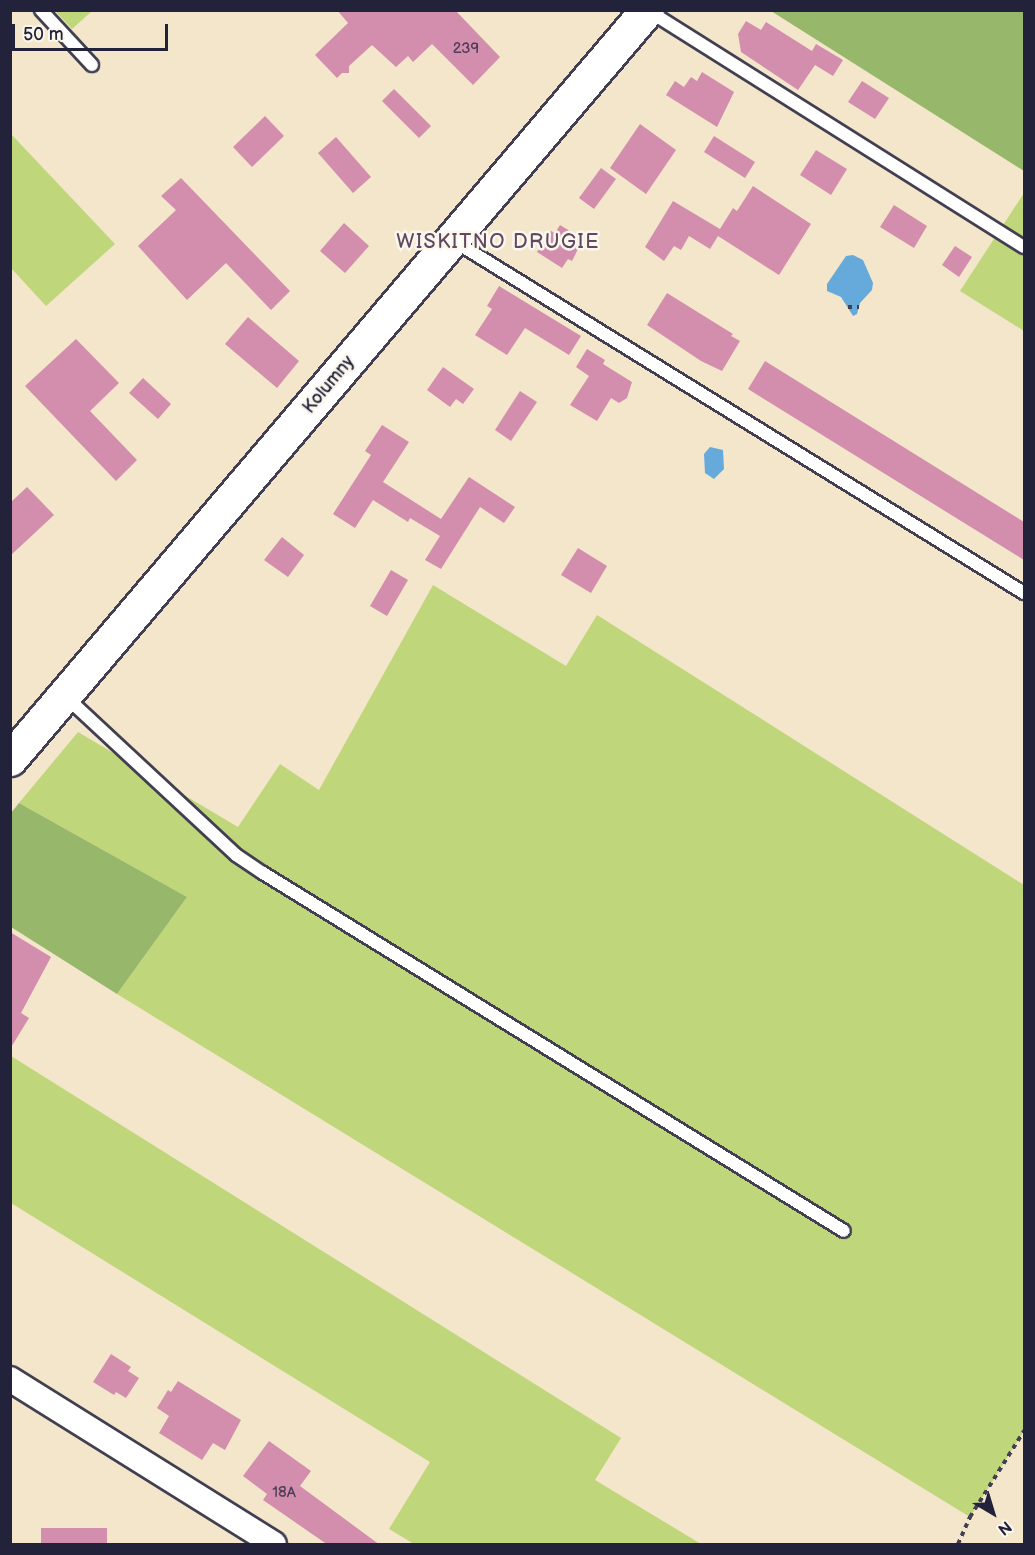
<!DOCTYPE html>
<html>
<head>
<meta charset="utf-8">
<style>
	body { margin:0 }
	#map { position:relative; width:1035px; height:1555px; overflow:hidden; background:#f3e6cb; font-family:"Balsamiq Sans",sans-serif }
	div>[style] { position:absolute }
	.green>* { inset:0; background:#bfd67a }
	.forest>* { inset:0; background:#97b76a }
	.water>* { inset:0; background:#65aada }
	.building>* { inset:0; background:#d38eae }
	.path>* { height:4px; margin-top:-2px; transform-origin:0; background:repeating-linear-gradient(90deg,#413f51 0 4.5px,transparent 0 9px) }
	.roads { filter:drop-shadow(2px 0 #413f51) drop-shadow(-2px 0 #413f51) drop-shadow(0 2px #413f51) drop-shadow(0 -2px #413f51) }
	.lane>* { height:12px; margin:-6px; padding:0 6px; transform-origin:6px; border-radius:6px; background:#fff }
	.street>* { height:24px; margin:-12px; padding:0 12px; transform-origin:12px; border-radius:12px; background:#fff }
	.secondary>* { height:33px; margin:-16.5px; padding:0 16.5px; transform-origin:16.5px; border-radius:16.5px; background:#fff }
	span { translate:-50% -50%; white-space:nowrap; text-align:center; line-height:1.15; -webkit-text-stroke:5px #fbf7ec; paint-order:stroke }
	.number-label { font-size:15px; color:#4e3d58 }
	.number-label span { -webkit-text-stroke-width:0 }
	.street-label { font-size:18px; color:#22223b }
	.neighbourhood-label { font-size:20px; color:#604863; letter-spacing:1.5px }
	.frame { position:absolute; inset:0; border:12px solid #22223b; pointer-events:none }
	.north { position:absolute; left:963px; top:1483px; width:60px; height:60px; -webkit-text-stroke:4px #fbf7ec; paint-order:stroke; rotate:142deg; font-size:16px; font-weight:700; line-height:24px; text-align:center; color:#22223b }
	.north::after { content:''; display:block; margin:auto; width:21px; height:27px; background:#22223b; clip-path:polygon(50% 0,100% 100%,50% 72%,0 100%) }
	.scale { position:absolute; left:12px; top:24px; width:156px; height:27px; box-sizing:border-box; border:3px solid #22223b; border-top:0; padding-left:8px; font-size:18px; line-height:21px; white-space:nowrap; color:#22223b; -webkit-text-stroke:4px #fbf7ec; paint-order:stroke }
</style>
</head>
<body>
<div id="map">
	<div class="green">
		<i style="clip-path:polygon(55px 11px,92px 11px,72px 29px)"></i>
		<i style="clip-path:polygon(11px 134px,115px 244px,46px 306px,11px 268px)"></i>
		<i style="clip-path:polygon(1024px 193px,1024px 331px,960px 291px)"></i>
		<i style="clip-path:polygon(433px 585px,566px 666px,597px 615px,1024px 885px,1024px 1431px,970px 1517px,117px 994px,187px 897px,19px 803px,78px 732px,238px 827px,280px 764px,319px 790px)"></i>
		<i style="clip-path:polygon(11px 1056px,621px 1438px,595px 1480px,701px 1544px,414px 1544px,389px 1529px,430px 1462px,11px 1203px)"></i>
	</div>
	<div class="forest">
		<i style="clip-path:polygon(771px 11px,1024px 11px,1024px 171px)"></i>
		<i style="clip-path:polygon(19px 803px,187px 897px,117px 994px,11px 927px,11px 813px)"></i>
	</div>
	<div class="water">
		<i style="clip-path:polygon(853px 255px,863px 260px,873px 283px,872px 290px,860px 303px,857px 314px,853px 316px,841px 297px,827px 291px,827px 284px,846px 256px)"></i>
		<i style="clip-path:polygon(710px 447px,723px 450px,724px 469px,714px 479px,705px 473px,704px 454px)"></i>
	</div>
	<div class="building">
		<i style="clip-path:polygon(337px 10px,455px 10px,500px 57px,473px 85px,432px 44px,413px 62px,408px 56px,396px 67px,372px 45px,349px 66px,349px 73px,342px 73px,337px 78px,315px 55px,348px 23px)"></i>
		<i style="clip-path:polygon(746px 21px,761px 30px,766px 22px,812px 51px,816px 44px,843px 60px,833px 76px,815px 65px,798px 90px,741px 52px,738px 34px)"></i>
		<i style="clip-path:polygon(702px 72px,734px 92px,717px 127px,666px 95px,675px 81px,684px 87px,691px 77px,697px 81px)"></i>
		<i style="clip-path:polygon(862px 81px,889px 98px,875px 119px,848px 102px)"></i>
		<i style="clip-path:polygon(394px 89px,431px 126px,419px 138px,382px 101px)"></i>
		<i style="clip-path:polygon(265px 116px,284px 136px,252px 167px,233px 147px)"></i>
		<i style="clip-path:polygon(640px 124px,676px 150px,646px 194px,610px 168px)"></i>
		<i style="clip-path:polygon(714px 136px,755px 162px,745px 178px,704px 152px)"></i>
		<i style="clip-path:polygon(336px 137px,371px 177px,353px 193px,318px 153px)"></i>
		<i style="clip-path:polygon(816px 150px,847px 169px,831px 195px,800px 175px)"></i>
		<i style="clip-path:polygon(601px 168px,616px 179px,594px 209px,579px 198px)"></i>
		<i style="clip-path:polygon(181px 178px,290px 291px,271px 310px,226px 263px,187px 300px,138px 246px,176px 210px,161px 196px)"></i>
		<i style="clip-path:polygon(753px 186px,811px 224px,779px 275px,718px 236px,710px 249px,689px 236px,681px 250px,674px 246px,664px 261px,645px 247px,673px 201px,720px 229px,733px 208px,737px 211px)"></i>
		<i style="clip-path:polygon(894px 205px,927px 226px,914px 248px,880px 227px)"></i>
		<i style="clip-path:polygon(344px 223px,369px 246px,345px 273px,320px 251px)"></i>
		<i style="clip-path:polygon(560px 225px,583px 239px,572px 261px,568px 259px,562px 268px,537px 252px,551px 231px,555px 233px)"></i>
		<i style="clip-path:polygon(955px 246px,972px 257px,959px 277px,942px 265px)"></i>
		<i style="clip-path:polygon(499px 286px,581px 336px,569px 355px,525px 328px,507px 355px,475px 335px,492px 309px,487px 306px)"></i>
		<i style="clip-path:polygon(667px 293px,733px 334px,731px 336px,740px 341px,722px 371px,701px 361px,647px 325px)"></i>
		<i style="clip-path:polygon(248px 317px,299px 361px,277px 388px,225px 344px)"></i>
		<i style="clip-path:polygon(76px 339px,119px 383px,90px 411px,137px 460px,116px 481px,25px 386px)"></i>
		<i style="clip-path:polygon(587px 349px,605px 360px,603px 364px,632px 382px,627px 398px,619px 403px,611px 398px,597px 421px,570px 405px,589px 376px,576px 367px)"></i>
		<i style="clip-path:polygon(765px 361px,1024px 522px,1024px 560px,748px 389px)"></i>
		<i style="clip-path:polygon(443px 367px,474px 389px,463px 404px,456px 399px,450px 407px,427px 390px)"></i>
		<i style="clip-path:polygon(143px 378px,171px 404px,158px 419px,129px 393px)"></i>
		<i style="clip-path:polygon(520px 391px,537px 402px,511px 441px,495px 430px)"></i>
		<i style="clip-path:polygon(382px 425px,409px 442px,383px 482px,441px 519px,469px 477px,515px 507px,504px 523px,480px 507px,441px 569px,425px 560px,440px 536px,410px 518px,408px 522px,373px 500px,355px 528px,333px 514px,371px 455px,365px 451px)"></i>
		<i style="clip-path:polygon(27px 487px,54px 515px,10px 556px,10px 503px)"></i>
		<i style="clip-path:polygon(282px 537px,304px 555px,288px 577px,264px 560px)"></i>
		<i style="clip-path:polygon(578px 548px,607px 566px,591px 593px,561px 575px)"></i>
		<i style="clip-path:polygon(391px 570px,408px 580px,387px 616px,370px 606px)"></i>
		<i style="clip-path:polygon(10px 932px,51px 957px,21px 1013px,29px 1018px,10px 1049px)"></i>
		<i style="clip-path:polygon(111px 1354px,131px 1367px,128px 1371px,139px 1378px,126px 1398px,116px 1392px,114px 1395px,93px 1382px)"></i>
		<i style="clip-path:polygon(178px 1381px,241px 1420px,225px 1450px,213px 1443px,202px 1460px,159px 1433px,169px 1416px,157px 1408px,168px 1390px,171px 1392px)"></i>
		<i style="clip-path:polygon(269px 1441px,311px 1471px,300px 1486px,380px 1545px,328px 1545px,263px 1500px,267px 1494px,243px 1476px)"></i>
		<i style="clip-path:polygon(41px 1528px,107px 1528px,107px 1545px,41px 1545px)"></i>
	</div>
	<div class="path">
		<i style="left:848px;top:307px;width:11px"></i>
		<i style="left:958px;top:1544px;width:30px;rotate:-66deg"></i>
		<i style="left:970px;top:1517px;width:102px;rotate:-57.9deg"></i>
	</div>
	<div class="roads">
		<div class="lane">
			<i style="left:41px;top:10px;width:75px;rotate:47.2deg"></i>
			<i style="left:649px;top:11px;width:443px;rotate:32.2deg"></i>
			<i style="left:454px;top:241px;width:670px;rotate:31.7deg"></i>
			<i style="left:65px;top:696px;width:233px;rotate:42.9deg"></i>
			<i style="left:236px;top:855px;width:32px;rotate:34deg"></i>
			<i style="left:263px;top:873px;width:682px;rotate:31.64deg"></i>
		</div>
		<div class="street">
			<i style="left:10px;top:1379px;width:311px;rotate:32deg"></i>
		</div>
		<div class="secondary">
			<i style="left:10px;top:759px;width:983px;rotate:-49.62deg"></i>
		</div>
	</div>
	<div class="number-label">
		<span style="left:466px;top:49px">239</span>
		<span style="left:284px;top:1493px">18A</span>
	</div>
	<div class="street-label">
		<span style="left:329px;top:385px;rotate:-50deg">Kolumny</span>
	</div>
	<div class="neighbourhood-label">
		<span style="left:498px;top:242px">WISKITNO DRUGIE</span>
	</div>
	<div class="frame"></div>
	<div class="north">N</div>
	<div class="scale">50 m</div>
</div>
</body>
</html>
